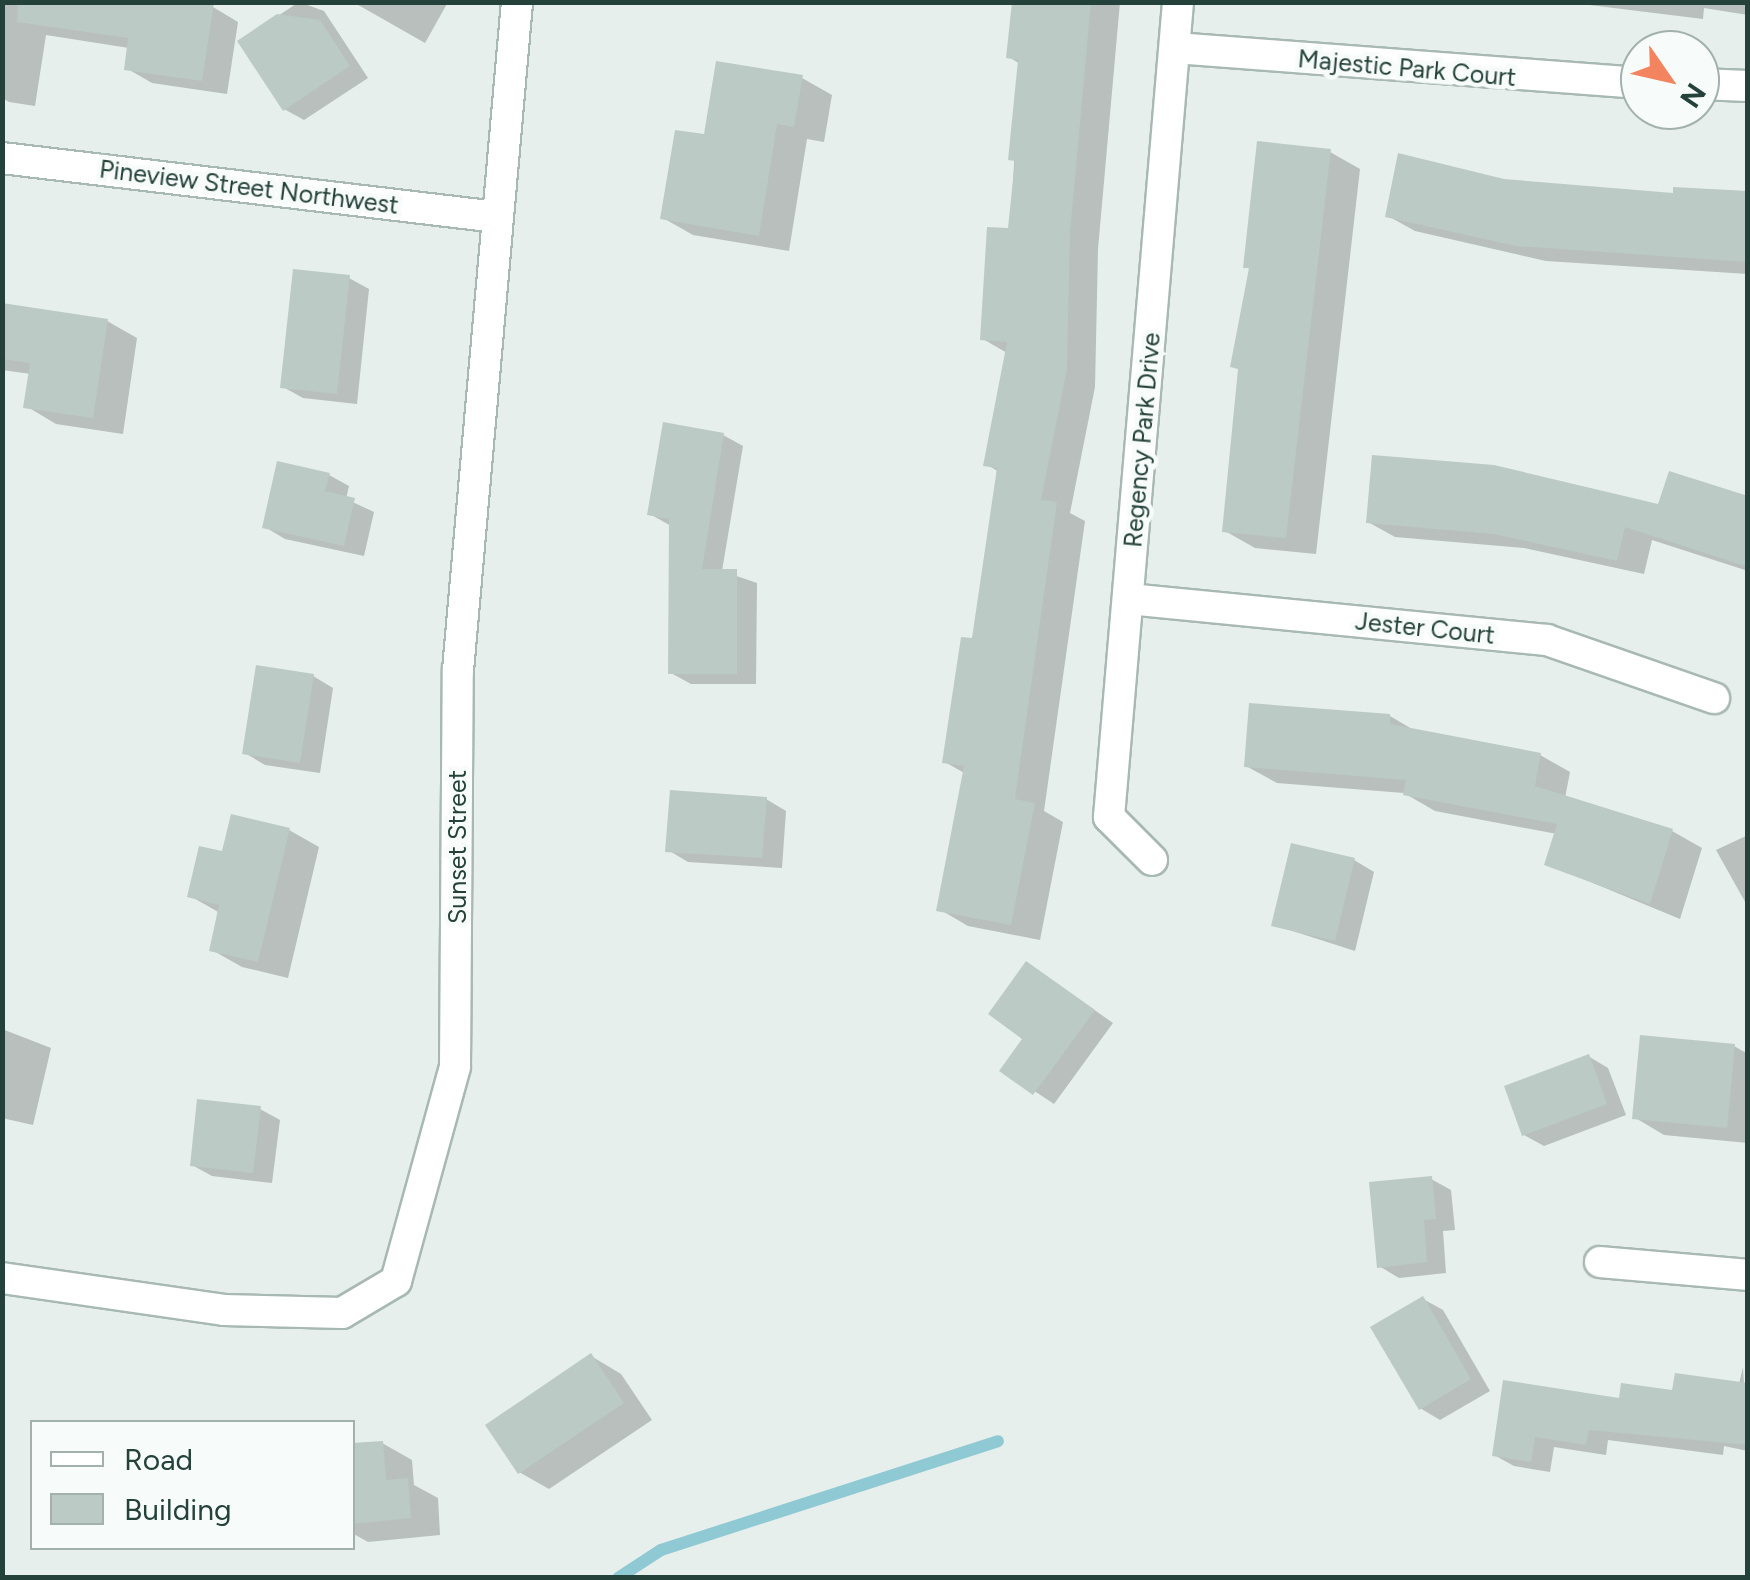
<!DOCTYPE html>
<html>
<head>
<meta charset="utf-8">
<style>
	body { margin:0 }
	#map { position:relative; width:1750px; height:1580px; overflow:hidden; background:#e6efeb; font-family:Figtree,sans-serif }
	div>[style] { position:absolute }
	.shadow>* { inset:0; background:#0003 }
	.stream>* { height:12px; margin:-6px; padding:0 6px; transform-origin:6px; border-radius:6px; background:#8ec9d4 }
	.building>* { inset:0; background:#bbcac4 }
	.roads { filter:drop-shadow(2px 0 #a8b8b2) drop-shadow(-2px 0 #a8b8b2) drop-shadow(0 2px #a8b8b2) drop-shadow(0 -2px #a8b8b2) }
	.minor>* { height:30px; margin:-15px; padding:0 15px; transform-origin:15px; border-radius:15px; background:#fff }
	span { translate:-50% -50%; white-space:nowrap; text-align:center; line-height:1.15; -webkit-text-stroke:9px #f7fbf9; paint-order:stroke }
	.street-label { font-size:25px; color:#24423a }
	.frame { position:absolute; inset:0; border:5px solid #24423a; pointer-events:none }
	.legend { position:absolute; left:30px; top:1420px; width:325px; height:130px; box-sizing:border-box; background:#f7fbf9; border:2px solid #a3b1ad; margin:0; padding:12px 18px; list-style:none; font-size:30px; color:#24423a }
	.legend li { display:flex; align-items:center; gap:20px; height:50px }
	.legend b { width:50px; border:2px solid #a3b1ad }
	.north { position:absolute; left:1620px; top:30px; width:100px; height:100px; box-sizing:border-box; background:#f7fbf9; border:2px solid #a3b1ad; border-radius:50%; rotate:124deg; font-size:28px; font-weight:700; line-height:40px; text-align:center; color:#24423a }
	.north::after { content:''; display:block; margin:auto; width:35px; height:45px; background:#f4845f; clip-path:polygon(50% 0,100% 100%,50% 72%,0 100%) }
</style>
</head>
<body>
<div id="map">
	<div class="shadow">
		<i style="clip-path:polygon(2px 2px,213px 7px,238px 22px,227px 94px,152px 83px,126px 68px,129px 48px,46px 35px,35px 106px,9px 102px,2px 98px)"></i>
		<i style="clip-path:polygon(299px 2px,324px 11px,368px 78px,304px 120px,284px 109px,240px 41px)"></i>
		<i style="clip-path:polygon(353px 2px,448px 2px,425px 43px)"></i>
		<i style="clip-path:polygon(1014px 2px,1120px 2px,1098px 249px,1095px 387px,1070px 513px,1085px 521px,1044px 811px,1063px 822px,1040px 940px,968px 926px,939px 909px,966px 774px,945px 762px,974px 641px,999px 472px,986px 464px,1007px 353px,983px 339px,1010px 231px,1020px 64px,1009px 57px)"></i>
		<i style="clip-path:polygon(1565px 2px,1748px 2px,1748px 15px,1704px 8px,1703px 19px)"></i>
		<i style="clip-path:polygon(802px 78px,832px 95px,824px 142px,807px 139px,789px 251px,693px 235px,663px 218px,706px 137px)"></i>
		<i style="clip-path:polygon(1330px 152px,1360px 169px,1316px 554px,1255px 548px,1225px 531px,1251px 270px,1245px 266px)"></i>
		<i style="clip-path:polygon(1503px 181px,1675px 195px,1748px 193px,1748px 274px,1546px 261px,1415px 231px,1388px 216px)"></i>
		<i style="clip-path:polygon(349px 278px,369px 289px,357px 404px,303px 398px,283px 387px)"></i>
		<i style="clip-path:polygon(2px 306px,107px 321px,137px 338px,123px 434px,56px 424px,26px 406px,31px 374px,2px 370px)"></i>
		<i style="clip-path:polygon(723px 435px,743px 446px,722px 571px,757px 583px,756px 684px,691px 684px,671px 673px,671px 526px,650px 514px)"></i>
		<i style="clip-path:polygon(329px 475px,349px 486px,346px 499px,374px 512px,364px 556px,285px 539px,265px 527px)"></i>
		<i style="clip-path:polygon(1748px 499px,1748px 571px,1652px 540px,1644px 574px,1524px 548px,1395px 537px,1368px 522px)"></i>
		<i style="clip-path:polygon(313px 676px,333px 688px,320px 773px,265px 765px,245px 753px)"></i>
		<i style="clip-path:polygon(1390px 716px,1417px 732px,1540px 755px,1570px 772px,1565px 798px,1672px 831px,1702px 848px,1680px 919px,1547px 864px,1557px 834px,1435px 811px,1404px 793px,1277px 783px,1246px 766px)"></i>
		<i style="clip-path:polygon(766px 799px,786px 811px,782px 868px,688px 862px,668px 850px)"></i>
		<i style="clip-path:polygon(289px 830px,319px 847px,288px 978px,242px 967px,212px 950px,220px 913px,190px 896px,224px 854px)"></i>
		<i style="clip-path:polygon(1748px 835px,1748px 907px,1716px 850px)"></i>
		<i style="clip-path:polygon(1354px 860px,1374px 872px,1355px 951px,1274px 925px)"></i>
		<i style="clip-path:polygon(1046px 976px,1113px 1023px,1054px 1104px,1003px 1070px,1026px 1038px)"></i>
		<i style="clip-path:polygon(2px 1029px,51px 1048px,33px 1125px,2px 1118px)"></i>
		<i style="clip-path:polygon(1734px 1046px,1748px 1054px,1748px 1143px,1664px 1135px,1634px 1117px)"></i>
		<i style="clip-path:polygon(1588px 1056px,1608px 1068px,1626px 1115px,1544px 1146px,1524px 1135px)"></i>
		<i style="clip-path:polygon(260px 1109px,280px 1120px,272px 1183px,212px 1176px,192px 1165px)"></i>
		<i style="clip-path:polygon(1431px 1179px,1451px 1190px,1455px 1230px,1443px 1231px,1446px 1273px,1399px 1278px,1379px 1266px)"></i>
		<i style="clip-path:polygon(1423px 1299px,1443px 1310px,1490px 1391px,1440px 1420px,1420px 1408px)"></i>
		<i style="clip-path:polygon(591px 1356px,621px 1374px,652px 1420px,549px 1489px,519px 1472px)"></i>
		<i style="clip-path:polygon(1743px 1367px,1748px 1451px,1724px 1446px,1723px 1455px,1608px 1440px,1606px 1455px,1554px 1447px,1550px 1472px,1514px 1466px,1494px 1455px,1506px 1383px,1621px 1401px,1739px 1384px)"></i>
		<i style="clip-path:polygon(382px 1443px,412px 1460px,414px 1485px,438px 1498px,440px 1535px,368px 1542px,352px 1533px,352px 1446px)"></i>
	</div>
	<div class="stream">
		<i style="left:618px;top:1578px;width:51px;rotate:-33.1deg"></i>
		<i style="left:661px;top:1550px;width:354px;rotate:-17.9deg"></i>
	</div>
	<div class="building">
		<i style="clip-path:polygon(18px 2px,214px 2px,202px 81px,124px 70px,128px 38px,17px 22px)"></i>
		<i style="clip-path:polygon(1012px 2px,1091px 2px,1070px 232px,1067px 369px,1041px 500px,1057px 502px,1015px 799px,1035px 803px,1011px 925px,936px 911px,964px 766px,942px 763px,961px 637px,972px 638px,997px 468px,983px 466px,1007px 342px,980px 340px,987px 227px,1008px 228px,1015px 161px,1008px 160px,1018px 60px,1006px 58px)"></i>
		<i style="clip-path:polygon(277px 14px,320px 20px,350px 66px,283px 111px,237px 41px)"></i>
		<i style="clip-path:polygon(716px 61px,803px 75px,794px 127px,777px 124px,759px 236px,660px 219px,675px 130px,704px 134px)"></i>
		<i style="clip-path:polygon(1257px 141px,1331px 149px,1286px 538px,1222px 532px,1238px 369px,1230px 367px,1249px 268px,1243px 268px)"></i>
		<i style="clip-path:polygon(1398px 153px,1504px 179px,1673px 193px,1673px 187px,1748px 191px,1748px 262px,1516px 246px,1385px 217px)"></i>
		<i style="clip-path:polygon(293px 269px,350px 275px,337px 394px,280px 388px)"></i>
		<i style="clip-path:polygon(2px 303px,108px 319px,93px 418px,23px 408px,30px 363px,2px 359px)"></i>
		<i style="clip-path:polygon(663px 422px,724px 433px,702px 569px,737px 569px,737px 674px,668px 674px,669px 519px,647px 515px)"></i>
		<i style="clip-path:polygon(1372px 455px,1494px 465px,1658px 504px,1669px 471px,1748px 496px,1748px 567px,1625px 527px,1617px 561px,1494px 534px,1366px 523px)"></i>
		<i style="clip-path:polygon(277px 461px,330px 473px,325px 491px,355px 498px,344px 546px,262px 528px)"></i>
		<i style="clip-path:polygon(256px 665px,314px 674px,300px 763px,242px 754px)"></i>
		<i style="clip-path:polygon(1249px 703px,1390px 714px,1390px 724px,1541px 753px,1535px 786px,1673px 829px,1650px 904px,1544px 865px,1557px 824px,1403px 795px,1406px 780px,1244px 767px)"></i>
		<i style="clip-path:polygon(670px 790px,767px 797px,762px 858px,665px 852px)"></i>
		<i style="clip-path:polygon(231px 814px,290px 828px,258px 962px,209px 951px,219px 905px,187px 897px,199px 846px,222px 851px)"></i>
		<i style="clip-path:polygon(1291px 843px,1355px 858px,1335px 941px,1271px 926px)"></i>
		<i style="clip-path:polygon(1026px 961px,1095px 1010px,1033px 1095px,999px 1071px,1022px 1039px,988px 1014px)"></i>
		<i style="clip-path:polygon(1640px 1035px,1735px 1044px,1727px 1128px,1632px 1119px)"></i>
		<i style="clip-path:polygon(1589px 1054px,1607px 1104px,1522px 1136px,1504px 1086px)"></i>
		<i style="clip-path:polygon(197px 1099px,261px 1106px,253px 1173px,190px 1166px)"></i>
		<i style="clip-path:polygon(1432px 1176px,1436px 1219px,1424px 1220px,1427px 1262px,1377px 1268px,1369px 1182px)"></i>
		<i style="clip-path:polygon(1423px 1296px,1471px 1379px,1419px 1410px,1370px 1327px)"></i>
		<i style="clip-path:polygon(591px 1353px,624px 1403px,518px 1474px,485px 1425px)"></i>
		<i style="clip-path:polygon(1675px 1373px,1748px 1383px,1748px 1445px,1589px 1430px,1586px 1445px,1535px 1437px,1531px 1462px,1492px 1456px,1503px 1380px,1619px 1398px,1621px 1383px,1672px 1390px)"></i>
		<i style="clip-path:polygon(383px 1441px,386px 1480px,408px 1478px,411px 1518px,352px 1524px,352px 1443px)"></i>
	</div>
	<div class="roads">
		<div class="minor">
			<i style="left:1175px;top:48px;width:466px;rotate:4.3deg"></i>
			<i style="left:1700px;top:84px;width:48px;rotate:2.4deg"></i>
			<i style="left:2px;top:158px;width:498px;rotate:6.8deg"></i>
			<i style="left:1128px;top:599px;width:421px;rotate:5.6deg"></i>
			<i style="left:1547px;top:640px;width:177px;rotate:19.2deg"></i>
			<i style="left:1152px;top:860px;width:61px;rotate:-135deg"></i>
			<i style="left:1109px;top:817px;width:818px;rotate:-85.16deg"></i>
			<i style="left:1600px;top:1262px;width:149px;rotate:5deg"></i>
			<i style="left:2px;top:1278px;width:224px;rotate:8.2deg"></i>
			<i style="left:224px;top:1310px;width:118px;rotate:1.5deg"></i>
			<i style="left:342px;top:1313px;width:63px;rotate:-30.7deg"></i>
			<i style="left:396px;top:1281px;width:222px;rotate:-74.6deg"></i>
			<i style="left:455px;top:1067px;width:397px;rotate:-89.6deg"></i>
			<i style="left:458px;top:670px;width:671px;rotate:-84.95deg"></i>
		</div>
	</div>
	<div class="street-label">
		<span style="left:1407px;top:68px;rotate:5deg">Majestic Park Court</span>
		<span style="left:249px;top:187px;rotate:7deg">Pineview Street Northwest</span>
		<span style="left:1142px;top:440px;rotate:-85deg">Regency Park Drive</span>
		<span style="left:1425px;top:628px;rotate:6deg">Jester Court</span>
		<span style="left:457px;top:847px;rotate:-90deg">Sunset Street</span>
	</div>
	<div class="frame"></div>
	<ul class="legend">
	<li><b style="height:12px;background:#fff"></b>Road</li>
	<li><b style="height:28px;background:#bbcac4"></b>Building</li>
	</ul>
	<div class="north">N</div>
</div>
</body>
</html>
